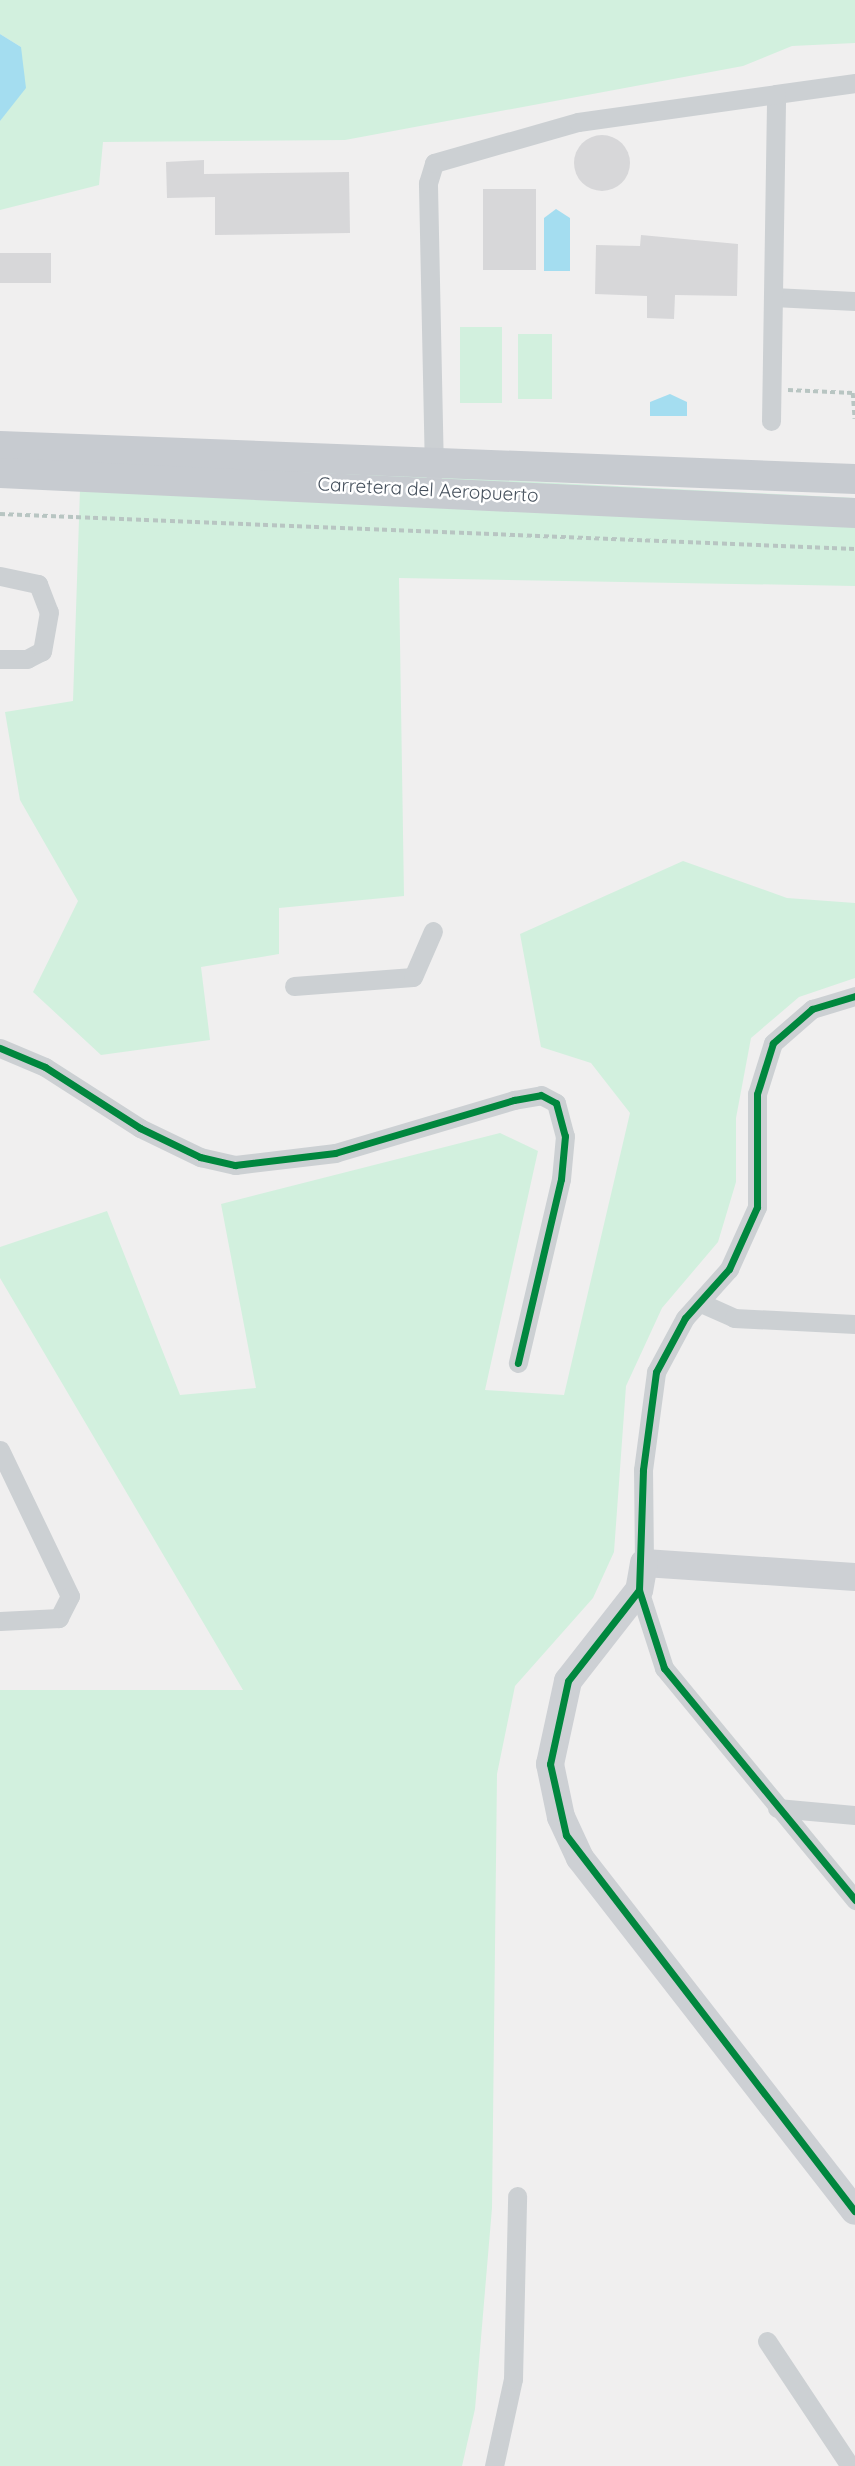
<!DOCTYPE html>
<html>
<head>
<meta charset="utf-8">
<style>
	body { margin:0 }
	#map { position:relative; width:855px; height:2466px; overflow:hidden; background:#f0efef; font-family:Quicksand,sans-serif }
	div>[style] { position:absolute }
	.green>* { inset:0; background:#d2f0de }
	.water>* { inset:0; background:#a4ddf0 }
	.building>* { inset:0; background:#d7d7d9 }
	.round { border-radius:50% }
	.path>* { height:3.5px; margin-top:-1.75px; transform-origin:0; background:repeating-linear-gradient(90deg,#b8c5c2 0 5px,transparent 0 8.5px) }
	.street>* { height:19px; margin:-9.5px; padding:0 9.5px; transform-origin:9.5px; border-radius:9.5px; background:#ccd0d3 }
	.secondary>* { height:28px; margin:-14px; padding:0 14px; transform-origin:14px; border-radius:14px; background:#cdd0d4 }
	.primary>* { height:30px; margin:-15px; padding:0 15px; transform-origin:15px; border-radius:15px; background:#c7cbd0 }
	.cycleway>* { height:7px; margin:-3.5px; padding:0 3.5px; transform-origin:3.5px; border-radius:3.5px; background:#00873e }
	span { translate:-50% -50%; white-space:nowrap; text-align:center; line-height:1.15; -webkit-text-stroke:5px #fff; paint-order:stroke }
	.street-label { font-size:19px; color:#45505c }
</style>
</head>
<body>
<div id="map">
	<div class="green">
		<i style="clip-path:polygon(0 0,855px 0,855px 43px,792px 46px,743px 66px,345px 140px,103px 142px,99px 185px,0 210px,0 121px,21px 47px,0 34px)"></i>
		<i style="clip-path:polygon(460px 327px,502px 327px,502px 403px,460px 403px)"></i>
		<i style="clip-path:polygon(518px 334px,552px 334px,552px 399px,518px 399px)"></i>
		<i style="clip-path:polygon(81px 459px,855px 498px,855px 586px,399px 578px,404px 896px,279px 908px,279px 954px,201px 967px,210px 1040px,101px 1055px,33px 992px,78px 901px,20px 800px,5px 712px,73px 701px)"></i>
		<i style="clip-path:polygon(683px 861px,787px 898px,855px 903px,855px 978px,799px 997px,751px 1038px,736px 1118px,736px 1182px,718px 1242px,662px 1308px,626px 1386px,614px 1552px,593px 1598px,515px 1686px,497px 1774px,492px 2208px,475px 2409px,462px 2466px,0 2466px,0 1690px,243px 1690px,0 1278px,0 1247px,107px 1211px,180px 1395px,256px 1388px,221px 1204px,500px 1133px,538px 1151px,485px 1390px,564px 1395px,630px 1113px,591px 1063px,541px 1047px,520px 934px)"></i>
	</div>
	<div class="water">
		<i style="clip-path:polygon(0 34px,21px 47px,26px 88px,0 121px)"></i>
		<i style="clip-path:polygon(556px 209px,570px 218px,570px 271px,544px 271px,544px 218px)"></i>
		<i style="clip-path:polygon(670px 394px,687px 402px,687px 416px,650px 416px,650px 402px)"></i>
	</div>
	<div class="building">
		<i class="round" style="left:574px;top:135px;width:56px;height:56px"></i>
		<i style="clip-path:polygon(204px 160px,204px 174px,349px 172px,350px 233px,215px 235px,215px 197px,167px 198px,166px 162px)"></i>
		<i style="clip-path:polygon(483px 189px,536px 189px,536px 270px,483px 270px)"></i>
		<i style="clip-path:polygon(641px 235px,738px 244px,737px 296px,675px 295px,674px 319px,647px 318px,647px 296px,595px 294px,596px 245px,640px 246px)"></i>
		<i style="clip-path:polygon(0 253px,51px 253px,51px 283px,0 283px)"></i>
	</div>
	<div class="path">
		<i style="left:788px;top:390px;width:65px;rotate:2.6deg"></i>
		<i style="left:853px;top:393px;width:26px;rotate:86deg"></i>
		<i style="left:0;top:514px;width:856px;rotate:2.34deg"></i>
	</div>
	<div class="street">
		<i style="left:773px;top:297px;width:82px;rotate:2.8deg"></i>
		<i style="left:771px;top:421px;width:327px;rotate:-89.1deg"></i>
		<i style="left:776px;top:94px;width:80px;rotate:-7.9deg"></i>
		<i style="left:434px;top:472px;width:289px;rotate:-91.2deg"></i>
		<i style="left:428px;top:183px;width:21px;rotate:-73deg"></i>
		<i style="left:434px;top:163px;width:150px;rotate:-15.9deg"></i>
		<i style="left:578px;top:122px;width:200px;rotate:-8deg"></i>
		<i style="left:0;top:576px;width:39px;rotate:12deg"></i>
		<i style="left:38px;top:584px;width:30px;rotate:69deg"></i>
		<i style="left:49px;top:612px;width:40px;rotate:100deg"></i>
		<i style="left:42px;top:651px;width:17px;rotate:152deg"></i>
		<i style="left:27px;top:659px;width:27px;rotate:180deg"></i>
		<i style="left:294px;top:986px;width:119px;rotate:-4.3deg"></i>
		<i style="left:413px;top:977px;width:50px;rotate:-66.5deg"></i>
		<i style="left:0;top:1048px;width:49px;rotate:22.9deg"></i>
		<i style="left:45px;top:1067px;width:113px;rotate:32.7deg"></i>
		<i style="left:140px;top:1128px;width:67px;rotate:25.8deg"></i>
		<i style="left:200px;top:1157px;width:36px;rotate:13deg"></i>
		<i style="left:235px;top:1165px;width:101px;rotate:-6.8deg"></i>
		<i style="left:335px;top:1153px;width:187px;rotate:-16.5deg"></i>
		<i style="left:514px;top:1100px;width:27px;rotate:-10deg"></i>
		<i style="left:541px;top:1095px;width:17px;rotate:28deg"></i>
		<i style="left:556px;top:1103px;width:34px;rotate:75deg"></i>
		<i style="left:565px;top:1136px;width:43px;rotate:95.3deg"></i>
		<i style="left:561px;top:1179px;width:189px;rotate:103.2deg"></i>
		<i style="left:701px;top:1303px;width:36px;rotate:24deg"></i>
		<i style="left:734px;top:1318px;width:121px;rotate:2.8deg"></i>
		<i style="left:0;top:1450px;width:162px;rotate:64.4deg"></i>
		<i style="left:70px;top:1596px;width:25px;rotate:117deg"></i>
		<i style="left:59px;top:1618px;width:59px;rotate:177.1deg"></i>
		<i style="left:644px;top:1563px;width:93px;rotate:-90.6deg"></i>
		<i style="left:643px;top:1470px;width:99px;rotate:-82.4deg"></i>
		<i style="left:656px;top:1372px;width:61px;rotate:-61.8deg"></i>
		<i style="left:685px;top:1318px;width:66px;rotate:-48.1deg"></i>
		<i style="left:729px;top:1269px;width:68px;rotate:-65.7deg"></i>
		<i style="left:757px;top:1207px;width:113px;rotate:-90deg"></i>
		<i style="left:757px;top:1094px;width:53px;rotate:-72.6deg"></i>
		<i style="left:773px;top:1043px;width:52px;rotate:-41.1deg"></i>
		<i style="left:812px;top:1009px;width:45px;rotate:-16.8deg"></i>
		<i style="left:639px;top:1590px;width:82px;rotate:72.2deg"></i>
		<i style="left:664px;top:1668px;width:301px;rotate:50.5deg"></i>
		<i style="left:777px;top:1808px;width:78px;rotate:5.1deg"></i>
		<i style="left:767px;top:2341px;width:150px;rotate:56.4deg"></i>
		<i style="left:494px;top:2466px;width:89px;rotate:-77.7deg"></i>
		<i style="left:513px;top:2379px;width:183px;rotate:-88.7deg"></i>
	</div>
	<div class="secondary">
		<i style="left:855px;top:1577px;width:211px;rotate:-176.2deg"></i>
		<i style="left:644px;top:1563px;width:27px;rotate:100deg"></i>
		<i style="left:639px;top:1590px;width:115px;rotate:128deg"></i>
		<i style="left:568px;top:1681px;width:85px;rotate:102.2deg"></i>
		<i style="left:550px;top:1764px;width:54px;rotate:78.3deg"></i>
		<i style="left:561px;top:1817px;width:45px;rotate:65.1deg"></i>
		<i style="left:580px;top:1858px;width:447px;rotate:52.1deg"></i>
	</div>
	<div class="primary">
		<i style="left:0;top:446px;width:856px;rotate:2.21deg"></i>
		<i style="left:0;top:473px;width:856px;rotate:2.68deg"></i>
	</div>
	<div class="cycleway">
		<i style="left:855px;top:996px;width:45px;rotate:163.2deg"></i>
		<i style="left:812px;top:1009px;width:52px;rotate:138.9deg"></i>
		<i style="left:773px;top:1043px;width:53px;rotate:107.4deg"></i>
		<i style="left:757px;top:1094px;width:113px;rotate:90deg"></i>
		<i style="left:757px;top:1207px;width:68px;rotate:114.3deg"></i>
		<i style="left:729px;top:1269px;width:66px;rotate:131.9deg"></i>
		<i style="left:685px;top:1318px;width:61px;rotate:118.2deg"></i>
		<i style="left:656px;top:1372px;width:99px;rotate:97.6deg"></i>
		<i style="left:643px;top:1470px;width:120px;rotate:91.9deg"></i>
		<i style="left:639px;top:1590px;width:82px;rotate:72.2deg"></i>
		<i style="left:664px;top:1668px;width:301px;rotate:50.5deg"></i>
		<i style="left:0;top:1048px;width:49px;rotate:22.9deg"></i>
		<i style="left:45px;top:1067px;width:113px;rotate:32.7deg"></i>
		<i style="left:140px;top:1128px;width:67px;rotate:25.8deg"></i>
		<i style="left:200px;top:1157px;width:36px;rotate:13deg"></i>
		<i style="left:235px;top:1165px;width:101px;rotate:-6.8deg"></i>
		<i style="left:335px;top:1153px;width:187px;rotate:-16.5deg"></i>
		<i style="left:514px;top:1100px;width:27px;rotate:-10deg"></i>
		<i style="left:541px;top:1095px;width:17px;rotate:28deg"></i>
		<i style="left:556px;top:1103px;width:34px;rotate:75deg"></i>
		<i style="left:565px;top:1136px;width:43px;rotate:95.3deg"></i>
		<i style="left:561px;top:1179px;width:189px;rotate:103.2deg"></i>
		<i style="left:639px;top:1590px;width:115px;rotate:128deg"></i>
		<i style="left:568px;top:1681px;width:85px;rotate:102.2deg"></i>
		<i style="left:550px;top:1764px;width:73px;rotate:77.3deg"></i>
		<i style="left:566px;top:1835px;width:474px;rotate:52.5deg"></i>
	</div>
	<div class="street-label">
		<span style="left:428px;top:490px;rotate:3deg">Carretera del Aeropuerto</span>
	</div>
</div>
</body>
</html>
